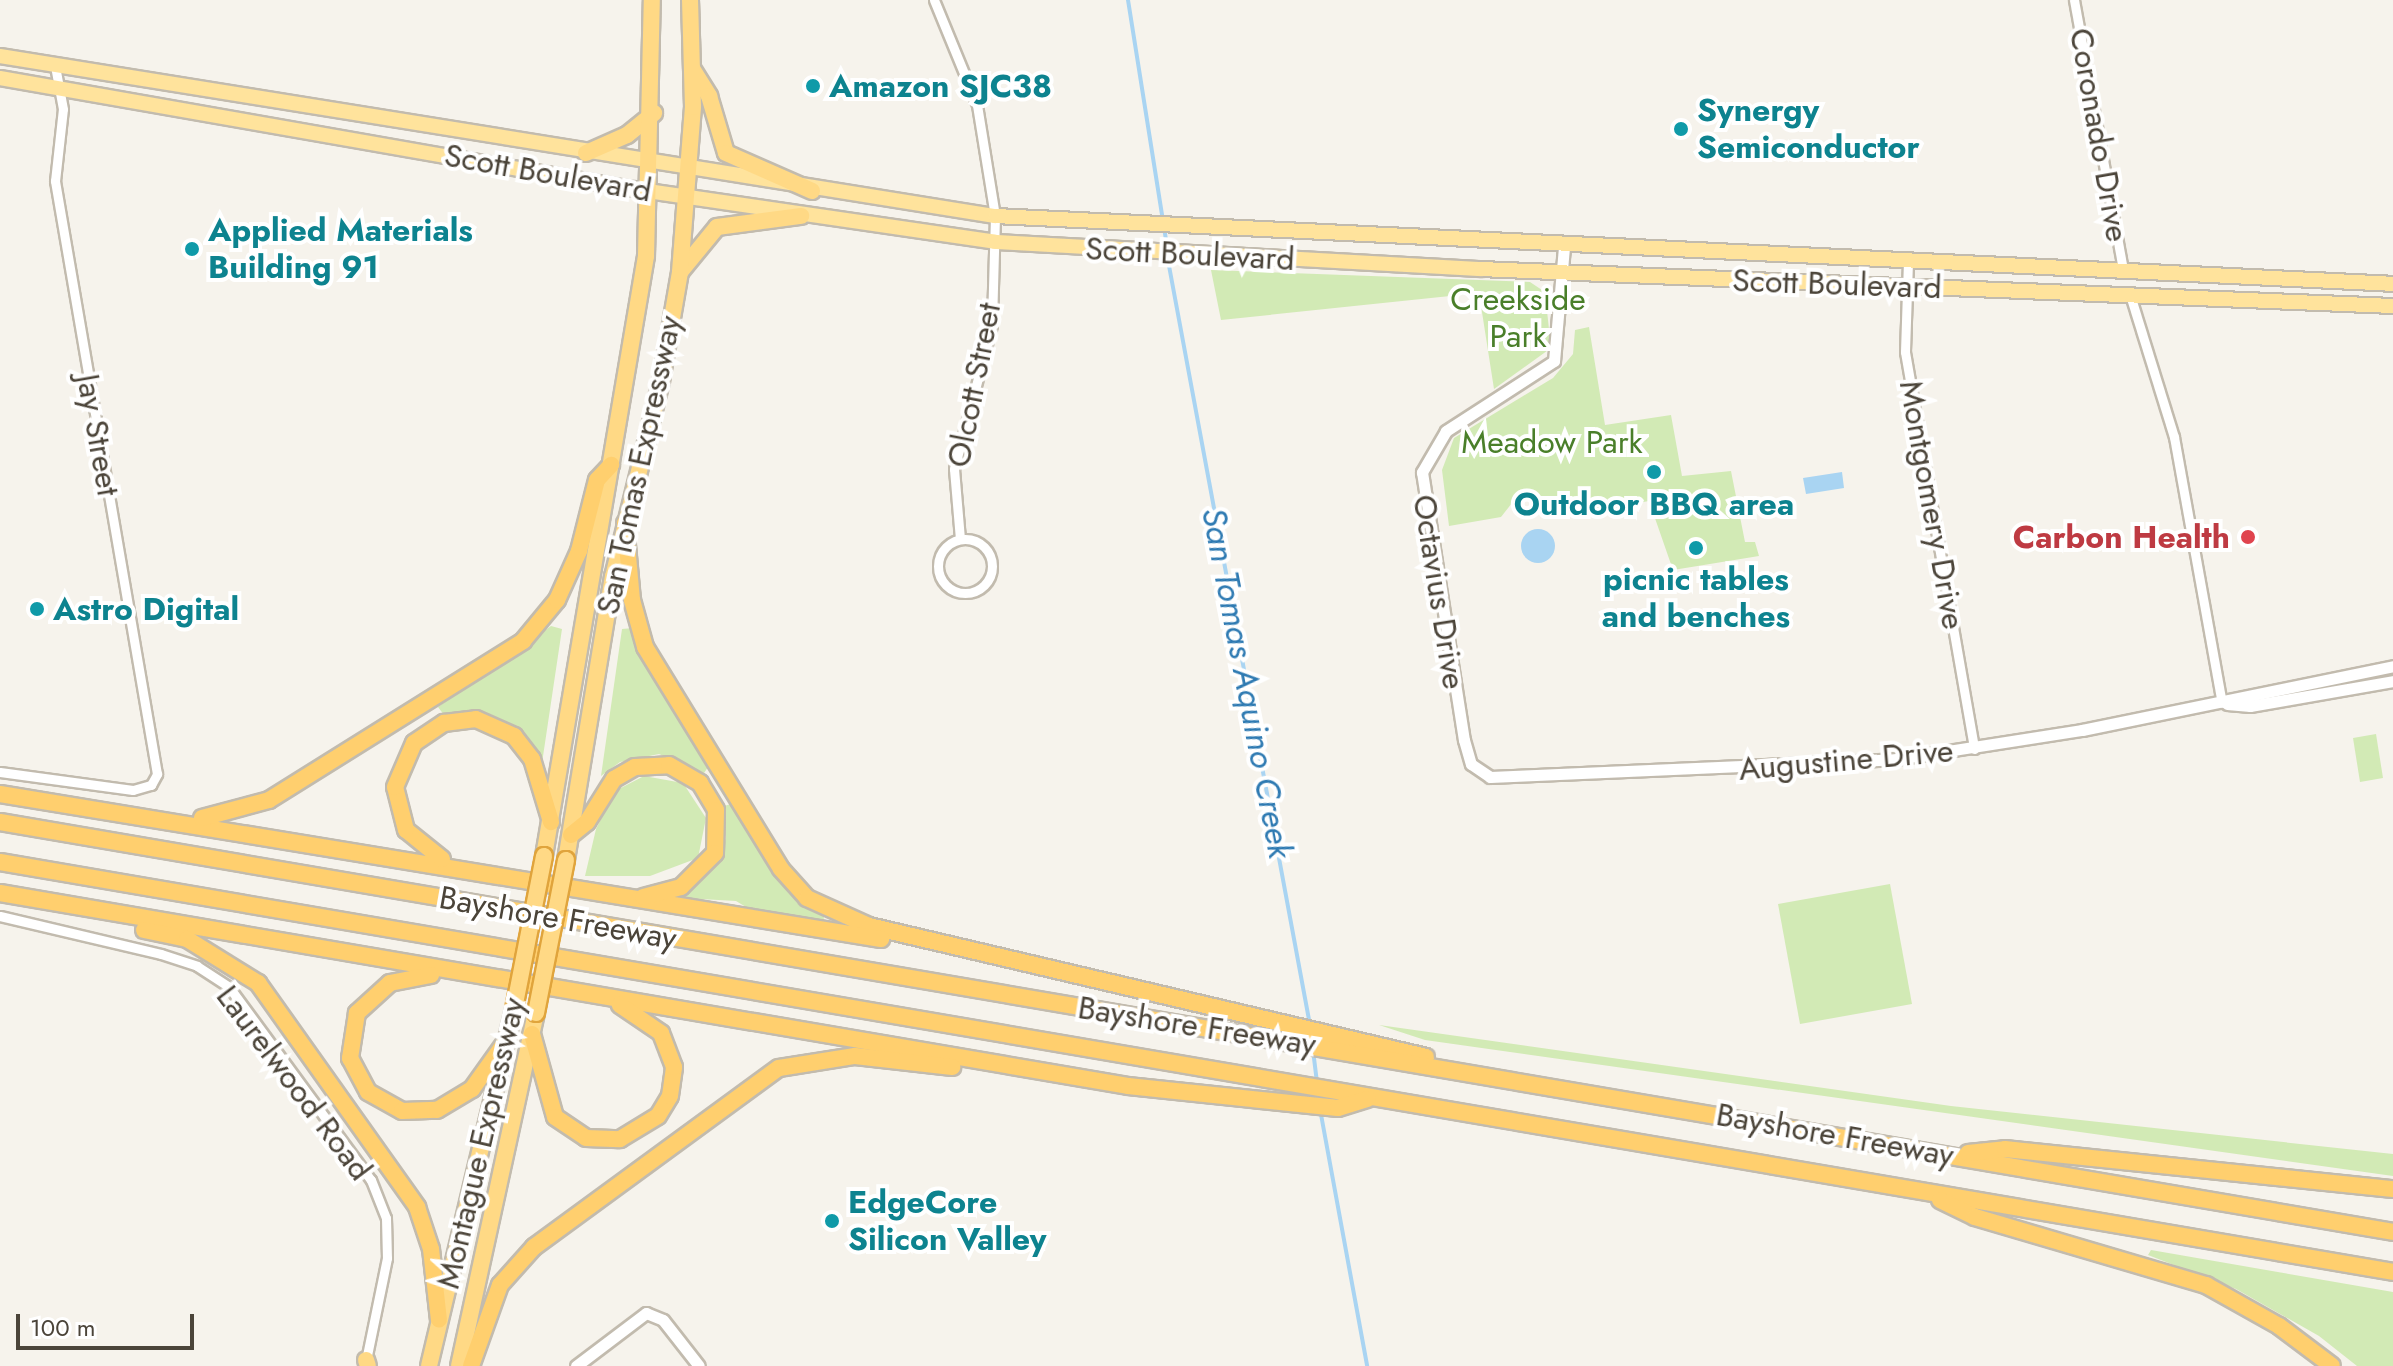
<!DOCTYPE html>
<html>
<head>
<meta charset="utf-8">
<style>
	body { margin:0 }
	#map { position:relative; width:2393px; height:1366px; overflow:hidden; background:#f6f3ec; font-family:Jost,sans-serif }
	div>[style] { position:absolute }
	.green>* { inset:0; background:#d2eab5 }
	.water>* { inset:0; background:#a9d4f2 }
	.round { border-radius:50% }
	.stream>* { height:4px; margin:-2px; padding:0 2px; transform-origin:2px; border-radius:2px; background:#a9d4f2 }
	.roads { filter:drop-shadow(2px 0 #c2bbae) drop-shadow(-2px 0 #c2bbae) drop-shadow(0 2px #c2bbae) drop-shadow(0 -2px #c2bbae) }
	.minor>* { height:9px; margin:-4.5px; padding:0 4.5px; transform-origin:4.5px; border-radius:4.5px; background:#fff }
	.minor>.ring { margin:-4.5px; padding:0; box-sizing:content-box; background:none; border:9px solid #fff; border-radius:50% }
	.tertiary>* { height:11px; margin:-5.5px; padding:0 5.5px; transform-origin:5.5px; border-radius:5.5px; background:#fff }
	.primary>* { height:14px; margin:-7px; padding:0 7px; transform-origin:7px; border-radius:7px; background:#ffe39c }
	.trunk>* { height:16px; margin:-8px; padding:0 8px; transform-origin:8px; border-radius:8px; background:#ffd985 }
	.motorway>* { height:16px; margin:-8px; padding:0 8px; transform-origin:8px; border-radius:8px; background:#ffcf6e }
	.bridges { filter:drop-shadow(2px 0 #e0a43c) drop-shadow(-2px 0 #e0a43c) drop-shadow(0 2px #e0a43c) drop-shadow(0 -2px #e0a43c) }
	.trunk-bridge>* { height:16px; margin:-8px; padding:0 8px; transform-origin:8px; border-radius:8px; background:#ffd985 }
	.dots>* { width:22px; height:22px; translate:-50% -50%; box-sizing:border-box; border:4px solid #fff; border-radius:50% }
	span { translate:-50% -50%; white-space:nowrap; text-align:center; line-height:1.15; -webkit-text-stroke:8px #fff; paint-order:stroke }
	.culture-label { font-size:32px; color:#0d838f; font-weight:700 }
	.left { translate:0 -50%; text-align:left }
	.street-label { font-size:32px; color:#4b4439 }
	.park-label { font-size:32px; color:#4a7f2a }
	.health-label { font-size:32px; color:#be3a42; font-weight:700 }
	.right { translate:-100% -50%; text-align:right }
	.water-label { font-size:34px; color:#2e7ab2; font-style:italic }
	.scale { position:absolute; left:16px; top:1314px; width:178px; height:36px; box-sizing:border-box; border:4px solid #4b4439; border-top:0; padding-left:10px; font-size:24px; line-height:28px; white-space:nowrap; color:#4b4439; -webkit-text-stroke:6px #fff; paint-order:stroke }
</style>
</head>
<body>
<div id="map">
	<div class="green">
		<i style="clip-path:polygon(1211px 270px,1530px 282px,1545px 292px,1551px 348px,1494px 389px,1479px 293px,1221px 320px)"></i>
		<i style="clip-path:polygon(1589px 327px,1605px 425px,1671px 415px,1682px 476px,1731px 471px,1745px 542px,1755px 542px,1759px 556px,1673px 570px,1649px 501px,1570px 515px,1535px 495px,1512px 503px,1501px 517px,1449px 526px,1442px 470px,1454px 438px,1553px 378px,1573px 354px,1575px 330px)"></i>
		<i style="clip-path:polygon(551px 626px,562px 629px,542px 763px,528px 741px,500px 720px,468px 711px,444px 715px,438px 707px)"></i>
		<i style="clip-path:polygon(633px 628px,711px 763px,704px 773px,659px 754px,620px 762px,601px 776px,622px 629px)"></i>
		<i style="clip-path:polygon(2376px 734px,2383px 778px,2360px 782px,2353px 738px)"></i>
		<i style="clip-path:polygon(644px 776px,683px 783px,706px 818px,698px 858px,650px 876px,585px 876px,596px 829px,615px 791px)"></i>
		<i style="clip-path:polygon(731px 804px,760px 849px,825px 911px,823px 923px,751px 910px,736px 901px,683px 898px,719px 860px,726px 838px,724px 806px)"></i>
		<i style="clip-path:polygon(1890px 884px,1912px 1004px,1800px 1024px,1778px 904px)"></i>
		<i style="clip-path:polygon(1379px 1025px,1951px 1106px,2393px 1154px,2393px 1176px,1425px 1040px)"></i>
		<i style="clip-path:polygon(2151px 1250px,2393px 1292px,2393px 1366px,2357px 1366px,2319px 1336px,2236px 1289px,2148px 1255px)"></i>
	</div>
	<div class="water">
		<i style="clip-path:polygon(1842px 472px,1844px 488px,1806px 494px,1803px 478px)"></i>
		<i class="round" style="left:1521px;top:529px;width:34px;height:34px"></i>
	</div>
	<div class="stream">
		<i style="left:1128px;top:0;width:250px;rotate:81deg"></i>
		<i style="left:1167px;top:255px;width:783px;rotate:79.48deg"></i>
		<i style="left:1313px;top:1050px;width:35px;rotate:83deg"></i>
		<i style="left:1320px;top:1109px;width:261px;rotate:79.6deg"></i>
	</div>
	<div class="roads">
		<div class="minor">
			<i style="left:934px;top:0;width:113px;rotate:67.7deg"></i>
			<i style="left:977px;top:105px;width:112px;rotate:80.8deg"></i>
			<i style="left:995px;top:216px;width:109px;rotate:91.6deg"></i>
			<i style="left:992px;top:325px;width:149px;rotate:104.8deg"></i>
			<i style="left:954px;top:469px;width:70px;rotate:85.1deg"></i>
			<i style="left:2074px;top:0;width:274px;rotate:79.7deg"></i>
			<i style="left:1908px;top:261px;width:91px;rotate:91.9deg"></i>
			<i style="left:1905px;top:352px;width:403px;rotate:80.1deg"></i>
			<i style="left:2131px;top:298px;width:145px;rotate:72.8deg"></i>
			<i style="left:2174px;top:437px;width:270px;rotate:79.8deg"></i>
			<i class="ring" style="left:938px;top:539px;width:45px;height:45px"></i>
			<i style="left:0;top:772px;width:134px;rotate:7.7deg"></i>
			<i style="left:133px;top:790px;width:19px;rotate:-16deg"></i>
			<i style="left:151px;top:785px;width:13px;rotate:-61deg"></i>
			<i style="left:157px;top:774px;width:602px;rotate:-99.76deg"></i>
			<i style="left:55px;top:181px;width:72px;rotate:-83.7deg"></i>
			<i style="left:63px;top:109px;width:44px;rotate:-100.5deg"></i>
			<i style="left:0;top:916px;width:165px;rotate:13.3deg"></i>
			<i style="left:161px;top:954px;width:38px;rotate:18deg"></i>
			<i style="left:197px;top:966px;width:38px;rotate:33deg"></i>
			<i style="left:229px;top:987px;width:240px;rotate:53.7deg"></i>
			<i style="left:371px;top:1180px;width:41px;rotate:68.5deg"></i>
			<i style="left:386px;top:1218px;width:40px;rotate:88.6deg"></i>
			<i style="left:387px;top:1258px;width:104px;rotate:101.6deg"></i>
		</div>
		<div class="tertiary">
			<i style="left:1564px;top:247px;width:114px;rotate:95deg"></i>
			<i style="left:1554px;top:361px;width:129px;rotate:147.1deg"></i>
			<i style="left:1446px;top:431px;width:48px;rotate:120.3deg"></i>
			<i style="left:1422px;top:472px;width:271px;rotate:81.1deg"></i>
			<i style="left:1464px;top:740px;width:25px;rotate:74deg"></i>
			<i style="left:1471px;top:764px;width:23px;rotate:34deg"></i>
			<i style="left:1490px;top:777px;width:406px;rotate:-2.5deg"></i>
			<i style="left:1896px;top:759px;width:188px;rotate:-8.9deg"></i>
			<i style="left:2082px;top:730px;width:318px;rotate:-11.6deg"></i>
			<i style="left:2227px;top:704px;width:23px;rotate:5deg"></i>
			<i style="left:2250px;top:706px;width:145px;rotate:-9.9deg"></i>
			<i style="left:576px;top:1366px;width:88px;rotate:-37.1deg"></i>
			<i style="left:646px;top:1313px;width:18px;rotate:22deg"></i>
			<i style="left:663px;top:1320px;width:58px;rotate:52deg"></i>
		</div>
		<div class="primary">
			<i style="left:0;top:56px;width:1008px;rotate:9.14deg"></i>
			<i style="left:995px;top:216px;width:1400px;rotate:2.78deg"></i>
			<i style="left:0;top:78px;width:637px;rotate:9.95deg"></i>
			<i style="left:627px;top:188px;width:372px;rotate:8.3deg"></i>
			<i style="left:995px;top:242px;width:486px;rotate:3.2deg"></i>
			<i style="left:1480px;top:269px;width:914px;rotate:2.32deg"></i>
		</div>
		<div class="trunk">
			<i style="left:693px;top:70px;width:31px;rotate:58deg"></i>
			<i style="left:709px;top:96px;width:59px;rotate:73.4deg"></i>
			<i style="left:726px;top:153px;width:94px;rotate:23.8deg"></i>
			<i style="left:586px;top:153px;width:45px;rotate:-23.7deg"></i>
			<i style="left:627px;top:135px;width:35px;rotate:-39deg"></i>
			<i style="left:681px;top:271px;width:57px;rotate:-50.7deg"></i>
			<i style="left:717px;top:227px;width:85px;rotate:-7.5deg"></i>
			<i style="left:544px;top:856px;width:609px;rotate:-80.35deg"></i>
			<i style="left:646px;top:256px;width:256px;rotate:-88.7deg"></i>
			<i style="left:566px;top:860px;width:287px;rotate:-80.6deg"></i>
			<i style="left:613px;top:577px;width:202px;rotate:-76.2deg"></i>
			<i style="left:661px;top:381px;width:111px;rotate:-80.1deg"></i>
			<i style="left:680px;top:272px;width:166px;rotate:-85.5deg"></i>
			<i style="left:693px;top:107px;width:107px;rotate:-91.6deg"></i>
			<i style="left:366px;top:1360px;width:6px;rotate:72deg"></i>
			<i style="left:429px;top:1366px;width:367px;rotate:-76.6deg"></i>
			<i style="left:459px;top:1366px;width:361px;rotate:-77.7deg"></i>
		</div>
		<div class="motorway">
			<i style="left:625px;top:523px;width:77px;rotate:84.8deg"></i>
			<i style="left:632px;top:600px;width:49px;rotate:74.5deg"></i>
			<i style="left:645px;top:647px;width:260px;rotate:58.5deg"></i>
			<i style="left:781px;top:869px;width:39px;rotate:48deg"></i>
			<i style="left:807px;top:898px;width:68px;rotate:24.3deg"></i>
			<i style="left:869px;top:926px;width:572px;rotate:13.23deg"></i>
			<i style="left:0;top:794px;width:893px;rotate:9.35deg"></i>
			<i style="left:202px;top:818px;width:69px;rotate:-15deg"></i>
			<i style="left:269px;top:800px;width:300px;rotate:-32deg"></i>
			<i style="left:523px;top:641px;width:53px;rotate:-50.3deg"></i>
			<i style="left:557px;top:600px;width:54px;rotate:-65.8deg"></i>
			<i style="left:579px;top:551px;width:73px;rotate:-75.8deg"></i>
			<i style="left:597px;top:480px;width:21px;rotate:-47deg"></i>
			<i style="left:0;top:822px;width:2428px;rotate:9.72deg"></i>
			<i style="left:571px;top:835px;width:21px;rotate:-39deg"></i>
			<i style="left:587px;top:822px;width:51px;rotate:-57.9deg"></i>
			<i style="left:614px;top:779px;width:24px;rotate:-30deg"></i>
			<i style="left:635px;top:767px;width:34px;rotate:-3deg"></i>
			<i style="left:669px;top:765px;width:36px;rotate:30deg"></i>
			<i style="left:700px;top:783px;width:31px;rotate:59deg"></i>
			<i style="left:716px;top:810px;width:43px;rotate:91.3deg"></i>
			<i style="left:715px;top:853px;width:48px;rotate:135deg"></i>
			<i style="left:681px;top:887px;width:39px;rotate:165deg"></i>
			<i style="left:442px;top:859px;width:46px;rotate:-141.1deg"></i>
			<i style="left:406px;top:830px;width:44px;rotate:-104.3deg"></i>
			<i style="left:395px;top:787px;width:48px;rotate:-66.6deg"></i>
			<i style="left:414px;top:743px;width:36px;rotate:-34deg"></i>
			<i style="left:444px;top:723px;width:32px;rotate:-7deg"></i>
			<i style="left:476px;top:719px;width:42px;rotate:24.1deg"></i>
			<i style="left:514px;top:736px;width:29px;rotate:52deg"></i>
			<i style="left:532px;top:759px;width:66px;rotate:73.2deg"></i>
			<i style="left:0;top:862px;width:2428px;rotate:9.72deg"></i>
			<i style="left:0;top:893px;width:1144px;rotate:9.71deg"></i>
			<i style="left:1128px;top:1086px;width:211px;rotate:6deg"></i>
			<i style="left:1338px;top:1108px;width:31px;rotate:-17deg"></i>
			<i style="left:144px;top:930px;width:44px;rotate:11.8deg"></i>
			<i style="left:187px;top:939px;width:84px;rotate:31.8deg"></i>
			<i style="left:258px;top:983px;width:275px;rotate:54.6deg"></i>
			<i style="left:417px;top:1207px;width:44px;rotate:71.6deg"></i>
			<i style="left:431px;top:1249px;width:71px;rotate:83.6deg"></i>
			<i style="left:431px;top:975px;width:42px;rotate:169deg"></i>
			<i style="left:390px;top:983px;width:45px;rotate:137.7deg"></i>
			<i style="left:357px;top:1013px;width:46px;rotate:98.8deg"></i>
			<i style="left:350px;top:1058px;width:38px;rotate:62deg"></i>
			<i style="left:368px;top:1092px;width:39px;rotate:29deg"></i>
			<i style="left:402px;top:1111px;width:35px;rotate:-2deg"></i>
			<i style="left:437px;top:1110px;width:41px;rotate:-31deg"></i>
			<i style="left:472px;top:1089px;width:60px;rotate:-54.5deg"></i>
			<i style="left:532px;top:1034px;width:86px;rotate:74.5deg"></i>
			<i style="left:555px;top:1117px;width:37px;rotate:34deg"></i>
			<i style="left:586px;top:1138px;width:34px;rotate:2deg"></i>
			<i style="left:620px;top:1139px;width:44px;rotate:-31.2deg"></i>
			<i style="left:658px;top:1116px;width:23px;rotate:-59deg"></i>
			<i style="left:670px;top:1096px;width:29px;rotate:-82deg"></i>
			<i style="left:674px;top:1067px;width:36px;rotate:-111deg"></i>
			<i style="left:661px;top:1033px;width:50px;rotate:-145.7deg"></i>
			<i style="left:1968px;top:1153px;width:37px;rotate:-6deg"></i>
			<i style="left:2005px;top:1149px;width:390px;rotate:5.9deg"></i>
			<i style="left:1940px;top:1200px;width:39px;rotate:26deg"></i>
			<i style="left:1975px;top:1217px;width:241px;rotate:16.4deg"></i>
			<i style="left:2206px;top:1285px;width:84px;rotate:29.3deg"></i>
			<i style="left:2279px;top:1326px;width:66px;rotate:37deg"></i>
			<i style="left:471px;top:1366px;width:86px;rotate:-70.3deg"></i>
			<i style="left:500px;top:1285px;width:51px;rotate:-48.2deg"></i>
			<i style="left:534px;top:1247px;width:303px;rotate:-36.2deg"></i>
			<i style="left:779px;top:1068px;width:77px;rotate:-9deg"></i>
			<i style="left:855px;top:1056px;width:98px;rotate:6.5deg"></i>
		</div>
	</div>
	<div class="bridges">
		<div class="trunk-bridge">
			<i style="left:514px;top:1009px;width:156px;rotate:-78.9deg"></i>
			<i style="left:536px;top:1013px;width:156px;rotate:-78.9deg"></i>
		</div>
	</div>
	<div class="dots">
		<i style="left:813px;top:86px;background:#0f9aa8"></i>
		<i style="left:1681px;top:129px;background:#0f9aa8"></i>
		<i style="left:192px;top:249px;background:#0f9aa8"></i>
		<i style="left:1654px;top:472px;background:#0f9aa8"></i>
		<i style="left:2248px;top:537px;background:#e0444e"></i>
		<i style="left:1696px;top:548px;background:#0f9aa8"></i>
		<i style="left:37px;top:609px;background:#0f9aa8"></i>
		<i style="left:832px;top:1221px;background:#0f9aa8"></i>
	</div>
	<div class="culture-label">
		<span class="left" style="left:829px;top:86px">Amazon SJC38</span>
		<span class="left" style="left:1697px;top:129px">Synergy<br>Semiconductor</span>
		<span class="left" style="left:208px;top:249px">Applied Materials<br>Building 91</span>
		<span style="left:1654px;top:504px">Outdoor BBQ area</span>
		<span style="left:1696px;top:598px">picnic tables<br>and benches</span>
		<span class="left" style="left:53px;top:609px">Astro Digital</span>
		<span class="left" style="left:848px;top:1221px">EdgeCore<br>Silicon Valley</span>
	</div>
	<div class="street-label">
		<span style="left:2099px;top:135px;rotate:80deg">Coronado Drive</span>
		<span style="left:548px;top:173px;rotate:10deg">Scott Boulevard</span>
		<span style="left:1190px;top:254px;rotate:3deg">Scott Boulevard</span>
		<span style="left:1837px;top:284px;rotate:2deg">Scott Boulevard</span>
		<span style="left:974px;top:385px;rotate:-79deg">Olcott Street</span>
		<span style="left:98px;top:435px;rotate:80deg">Jay Street</span>
		<span style="left:639px;top:465px;rotate:-78deg">San Tomas Expressway</span>
		<span style="left:1932px;top:505px;rotate:80deg">Montgomery Drive</span>
		<span style="left:1439px;top:592px;rotate:81deg">Octavius Drive</span>
		<span style="left:1846px;top:760px;rotate:-5deg">Augustine Drive</span>
		<span style="left:558px;top:918px;rotate:10deg">Bayshore Freeway</span>
		<span style="left:1197px;top:1026px;rotate:9deg">Bayshore Freeway</span>
		<span style="left:294px;top:1083px;rotate:53deg">Laurelwood Road</span>
		<span style="left:1835px;top:1135px;rotate:10deg">Bayshore Freeway</span>
		<span style="left:481px;top:1143px;rotate:-77deg">Montague Expressway</span>
	</div>
	<div class="park-label">
		<span style="left:1518px;top:318px">Creekside<br>Park</span>
		<span style="left:1552px;top:442px">Meadow Park</span>
	</div>
	<div class="health-label">
		<span class="right" style="left:2230px;top:537px">Carbon Health</span>
	</div>
	<div class="water-label">
		<span style="left:1247px;top:683px;rotate:79deg">San Tomas Aquino Creek</span>
	</div>
	<div class="scale">100 m</div>
</div>
</body>
</html>
